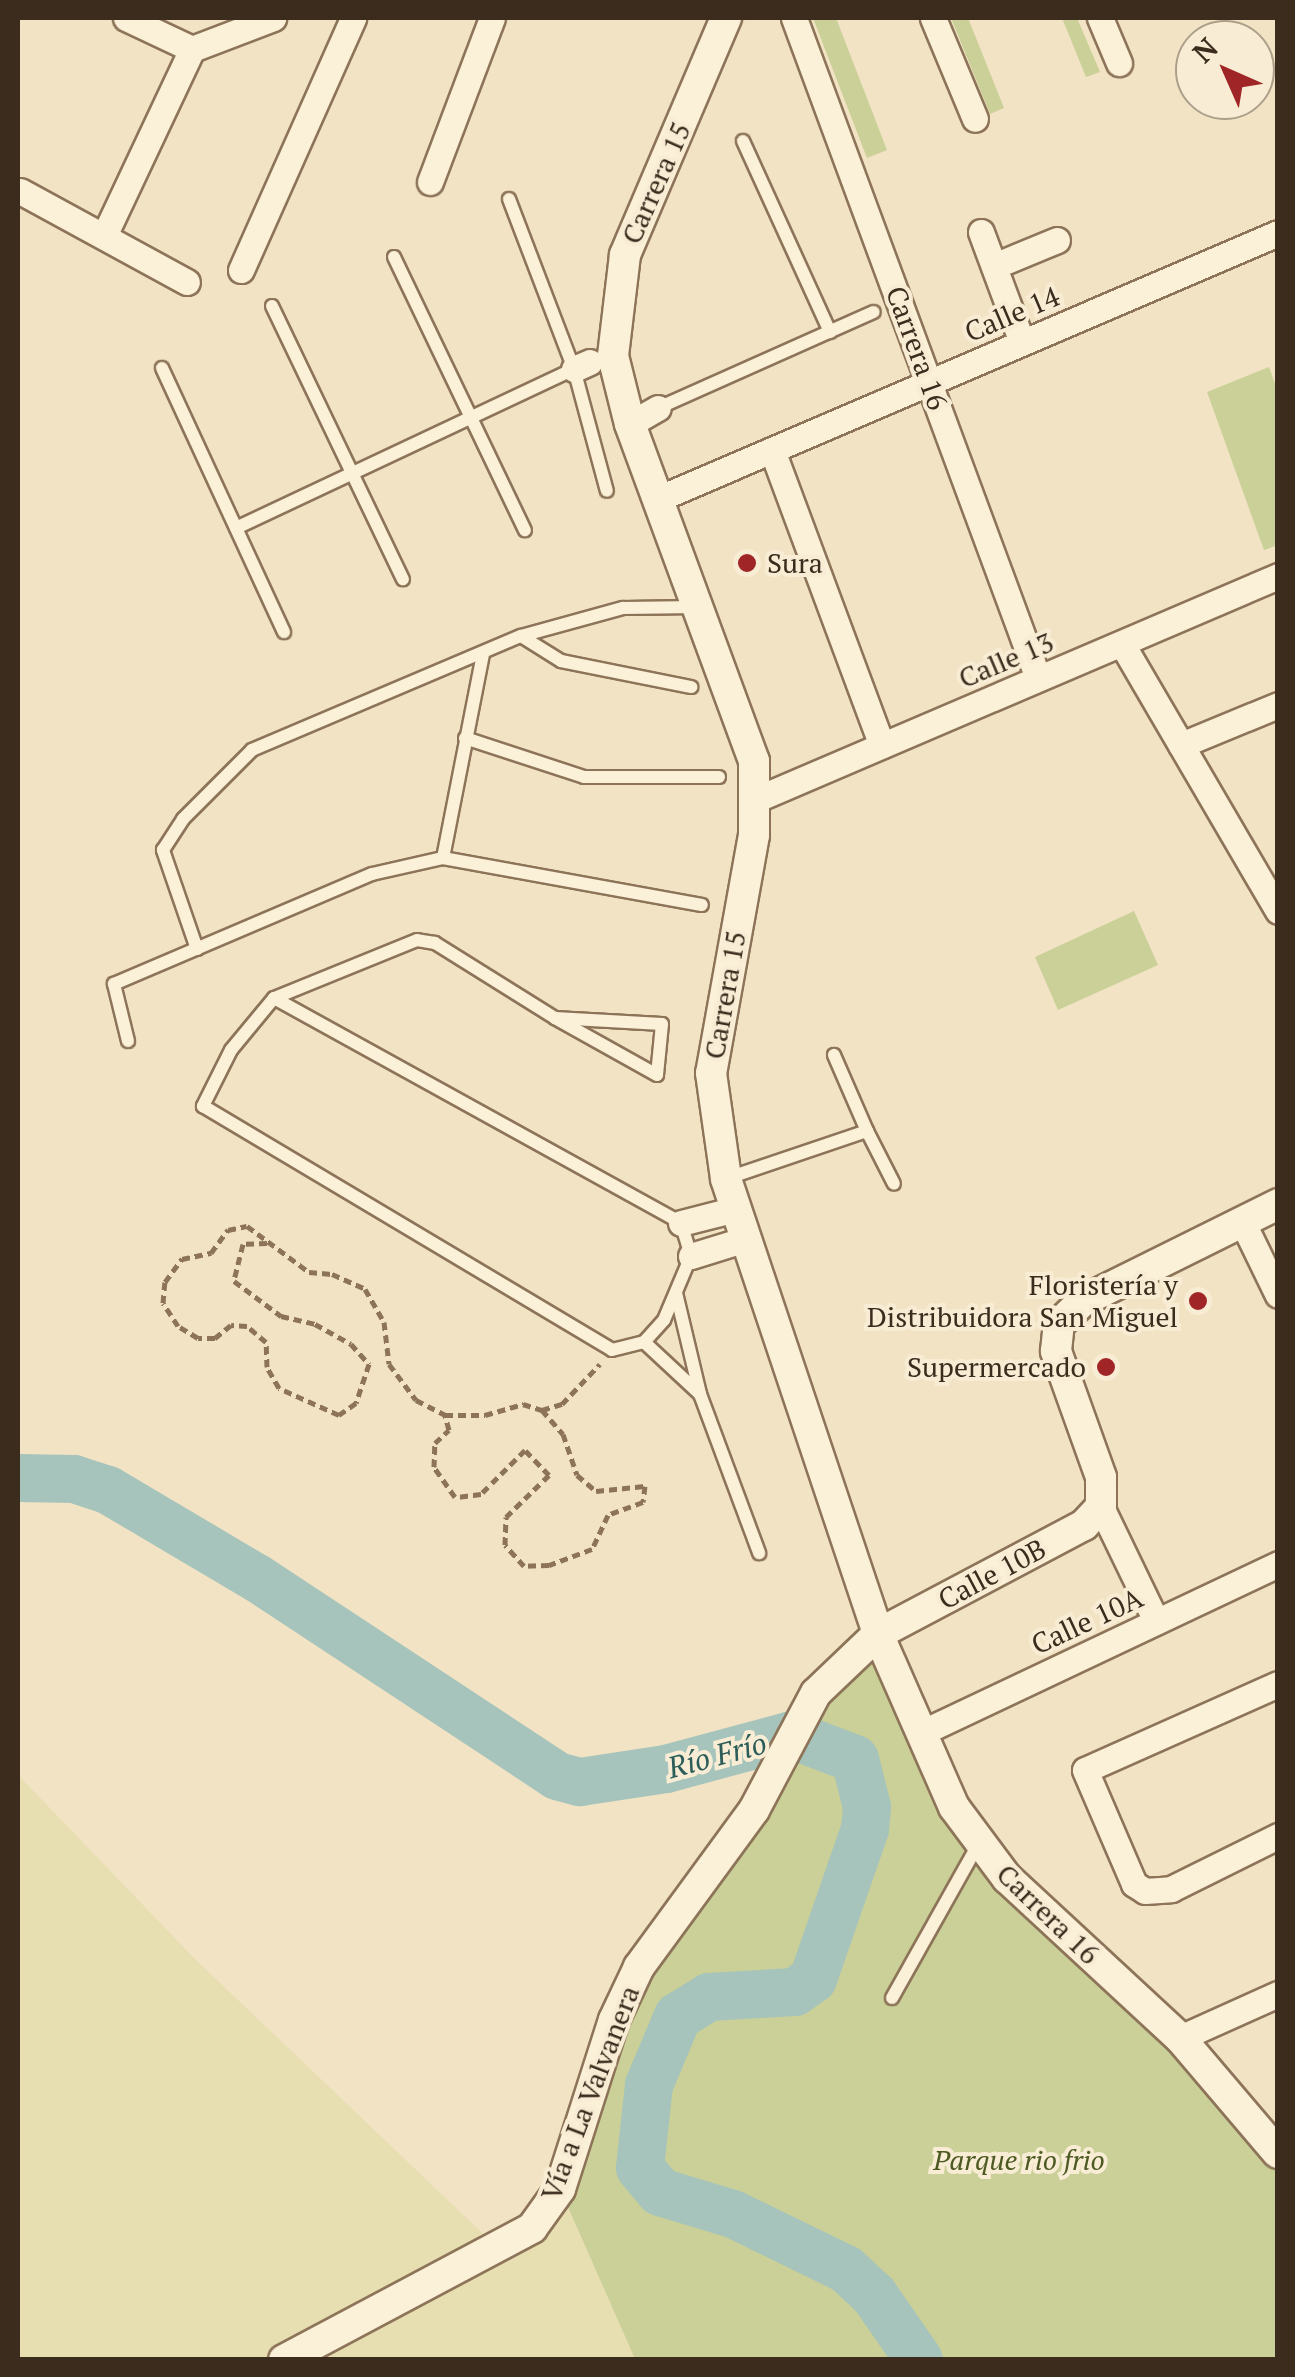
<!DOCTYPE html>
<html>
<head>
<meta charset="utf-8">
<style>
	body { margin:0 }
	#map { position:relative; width:1295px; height:2377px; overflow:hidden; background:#f1e3c4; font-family:"PT Serif",serif }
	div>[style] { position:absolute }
	.farmland>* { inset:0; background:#e7deb1 }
	.green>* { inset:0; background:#cad097 }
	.river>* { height:48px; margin:-24px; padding:0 24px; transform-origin:24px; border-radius:24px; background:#a6c4bb }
	.path>* { height:5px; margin-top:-2.5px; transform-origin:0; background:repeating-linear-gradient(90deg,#8d7459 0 8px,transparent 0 13px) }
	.roads { filter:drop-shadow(2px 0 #8d7459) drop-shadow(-2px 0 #8d7459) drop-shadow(0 2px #8d7459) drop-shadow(0 -2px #8d7459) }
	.service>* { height:12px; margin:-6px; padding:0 6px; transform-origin:6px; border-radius:6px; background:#fbf0d8 }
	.minor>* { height:25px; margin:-12.5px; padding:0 12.5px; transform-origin:12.5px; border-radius:12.5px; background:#fbf0d8 }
	.tertiary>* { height:30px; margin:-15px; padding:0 15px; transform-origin:15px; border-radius:15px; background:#fbf0d8 }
	.dots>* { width:28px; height:28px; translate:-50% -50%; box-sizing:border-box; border:5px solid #f8edd4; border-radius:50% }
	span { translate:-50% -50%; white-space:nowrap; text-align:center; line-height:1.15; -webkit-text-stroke:8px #f8edd4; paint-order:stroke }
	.street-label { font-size:28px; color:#3c2c1e }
	.poi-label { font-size:28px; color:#3c2c1e }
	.left { translate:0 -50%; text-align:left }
	.right { translate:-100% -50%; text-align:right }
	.park-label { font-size:28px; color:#4d5a23; font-style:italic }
	.water-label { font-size:30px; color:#2c5d59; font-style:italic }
	.frame { position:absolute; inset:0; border:20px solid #3c2c1e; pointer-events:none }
	.north { position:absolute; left:1175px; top:20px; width:100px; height:100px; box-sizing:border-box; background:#f8edd4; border:2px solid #ada08b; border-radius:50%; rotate:315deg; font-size:28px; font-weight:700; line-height:40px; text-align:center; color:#3c2c1e }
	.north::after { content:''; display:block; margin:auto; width:35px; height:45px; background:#a02527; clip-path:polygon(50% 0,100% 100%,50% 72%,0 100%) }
</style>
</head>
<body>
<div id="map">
	<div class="farmland">
		<i style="clip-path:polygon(18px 1775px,194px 1958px,500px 2250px,560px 2189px,635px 2359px,18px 2359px)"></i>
	</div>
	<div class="green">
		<i style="clip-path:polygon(813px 18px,836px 18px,887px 150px,867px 158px)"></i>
		<i style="clip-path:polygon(951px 18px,968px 18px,1004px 108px,990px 114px)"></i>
		<i style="clip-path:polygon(1062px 18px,1077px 18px,1100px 72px,1086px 77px)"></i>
		<i style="clip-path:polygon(1269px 367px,1277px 389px,1278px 545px,1264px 550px,1207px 392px)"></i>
		<i style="clip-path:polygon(1134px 911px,1158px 965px,1058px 1010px,1035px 957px)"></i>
		<i style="clip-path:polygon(878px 1634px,954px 1807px,1277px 2153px,1277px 2359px,635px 2359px,560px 2189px,603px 2052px,777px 1769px)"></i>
	</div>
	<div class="river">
		<i style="left:18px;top:1478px;width:56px;rotate:1deg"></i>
		<i style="left:74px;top:1479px;width:36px;rotate:18deg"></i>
		<i style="left:108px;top:1490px;width:173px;rotate:30.6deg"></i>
		<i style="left:257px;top:1578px;width:359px;rotate:33.4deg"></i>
		<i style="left:557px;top:1776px;width:24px;rotate:15deg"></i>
		<i style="left:580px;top:1782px;width:87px;rotate:-8.6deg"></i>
		<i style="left:666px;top:1769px;width:131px;rotate:-15.1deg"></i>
		<i style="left:792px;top:1735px;width:67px;rotate:20.9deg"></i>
		<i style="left:855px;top:1759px;width:49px;rotate:76deg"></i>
		<i style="left:867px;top:1807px;width:22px;rotate:95deg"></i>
		<i style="left:865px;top:1829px;width:159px;rotate:109.1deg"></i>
		<i style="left:813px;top:1979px;width:22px;rotate:144deg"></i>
		<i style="left:795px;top:1992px;width:86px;rotate:176.7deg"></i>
		<i style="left:709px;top:1997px;width:36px;rotate:148deg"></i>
		<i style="left:678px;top:2016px;width:75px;rotate:112.8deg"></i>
		<i style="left:649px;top:2085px;width:83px;rotate:96.2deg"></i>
		<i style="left:640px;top:2168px;width:31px;rotate:50deg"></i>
		<i style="left:660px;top:2192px;width:76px;rotate:16.8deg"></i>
		<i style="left:733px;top:2214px;width:126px;rotate:26deg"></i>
		<i style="left:846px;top:2269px;width:38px;rotate:43deg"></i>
		<i style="left:874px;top:2295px;width:79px;rotate:55.3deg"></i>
	</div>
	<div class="path">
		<i style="left:267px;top:1243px;width:24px;rotate:178deg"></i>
		<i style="left:243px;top:1244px;width:38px;rotate:104deg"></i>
		<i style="left:234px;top:1281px;width:59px;rotate:36.7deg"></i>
		<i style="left:281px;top:1316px;width:35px;rotate:13deg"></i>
		<i style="left:315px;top:1324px;width:41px;rotate:29.1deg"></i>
		<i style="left:351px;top:1344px;width:27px;rotate:48deg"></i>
		<i style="left:369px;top:1364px;width:41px;rotate:108.4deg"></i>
		<i style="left:356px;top:1403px;width:21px;rotate:145deg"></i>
		<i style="left:339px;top:1415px;width:66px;rotate:-155.8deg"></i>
		<i style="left:279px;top:1388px;width:24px;rotate:-120deg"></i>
		<i style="left:267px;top:1367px;width:25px;rotate:-92deg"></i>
		<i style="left:266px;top:1342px;width:25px;rotate:-140deg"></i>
		<i style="left:247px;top:1326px;width:16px;rotate:-176deg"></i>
		<i style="left:231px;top:1325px;width:21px;rotate:141deg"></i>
		<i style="left:215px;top:1338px;width:17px;rotate:180deg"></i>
		<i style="left:198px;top:1338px;width:23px;rotate:-149deg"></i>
		<i style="left:178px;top:1326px;width:27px;rotate:-123deg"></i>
		<i style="left:163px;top:1303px;width:21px;rotate:-85deg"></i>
		<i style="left:165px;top:1282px;width:29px;rotate:-54deg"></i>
		<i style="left:182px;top:1259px;width:30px;rotate:-12deg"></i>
		<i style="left:211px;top:1253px;width:29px;rotate:-54deg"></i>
		<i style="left:228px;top:1230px;width:19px;rotate:-12deg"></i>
		<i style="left:247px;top:1226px;width:77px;rotate:36.6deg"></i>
		<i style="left:309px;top:1272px;width:23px;rotate:5deg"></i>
		<i style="left:332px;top:1274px;width:36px;rotate:24deg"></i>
		<i style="left:365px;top:1289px;width:38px;rotate:60deg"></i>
		<i style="left:384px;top:1322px;width:42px;rotate:83.2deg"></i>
		<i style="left:389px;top:1364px;width:45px;rotate:53.1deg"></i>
		<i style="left:416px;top:1400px;width:33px;rotate:27deg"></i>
		<i style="left:445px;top:1415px;width:40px"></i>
		<i style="left:485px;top:1415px;width:40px;rotate:-16deg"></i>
		<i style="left:523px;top:1404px;width:20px;rotate:18deg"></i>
		<i style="left:542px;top:1410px;width:32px;rotate:49deg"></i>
		<i style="left:563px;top:1434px;width:43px;rotate:71.1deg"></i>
		<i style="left:577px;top:1475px;width:25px;rotate:40deg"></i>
		<i style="left:596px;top:1491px;width:49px;rotate:-5.8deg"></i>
		<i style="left:645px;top:1486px;width:16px;rotate:97deg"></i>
		<i style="left:643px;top:1502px;width:37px;rotate:160deg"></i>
		<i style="left:608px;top:1515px;width:38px;rotate:115deg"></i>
		<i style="left:592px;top:1549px;width:46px;rotate:159.6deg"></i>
		<i style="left:549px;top:1565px;width:25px;rotate:178deg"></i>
		<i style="left:524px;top:1566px;width:28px;rotate:-132deg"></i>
		<i style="left:505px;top:1545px;width:28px;rotate:-88deg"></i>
		<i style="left:506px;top:1517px;width:60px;rotate:-44.3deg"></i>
		<i style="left:549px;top:1475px;width:35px;rotate:-134deg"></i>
		<i style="left:525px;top:1450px;width:62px;rotate:135deg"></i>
		<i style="left:481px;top:1494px;width:26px;rotate:173deg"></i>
		<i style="left:455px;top:1497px;width:37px;rotate:-125deg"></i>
		<i style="left:434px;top:1467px;width:24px;rotate:-88deg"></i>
		<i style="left:435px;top:1443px;width:19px;rotate:-43deg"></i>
		<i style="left:449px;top:1430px;width:16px;rotate:-105deg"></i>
		<i style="left:542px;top:1410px;width:21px;rotate:-17deg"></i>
		<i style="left:562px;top:1404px;width:55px;rotate:-46.5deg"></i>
	</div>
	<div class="roads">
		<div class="service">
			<i style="left:743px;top:141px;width:210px;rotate:65.5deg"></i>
			<i style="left:509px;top:199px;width:182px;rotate:69.1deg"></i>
			<i style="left:574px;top:369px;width:126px;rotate:74.9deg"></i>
			<i style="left:394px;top:257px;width:303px;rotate:64.4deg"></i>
			<i style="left:272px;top:306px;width:303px;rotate:64.4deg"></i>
			<i style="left:162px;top:368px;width:291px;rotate:65.2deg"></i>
			<i style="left:658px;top:408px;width:236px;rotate:-24deg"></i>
			<i style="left:236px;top:528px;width:374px;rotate:-25.2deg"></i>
			<i style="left:521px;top:636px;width:47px;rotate:32deg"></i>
			<i style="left:561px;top:661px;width:133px;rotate:11.3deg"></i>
			<i style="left:465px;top:738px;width:125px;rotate:18.1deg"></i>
			<i style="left:584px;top:777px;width:135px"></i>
			<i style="left:443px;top:858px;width:208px;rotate:-78.9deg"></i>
			<i style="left:197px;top:949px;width:105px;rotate:-109deg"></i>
			<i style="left:163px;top:850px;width:37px;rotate:-57deg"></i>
			<i style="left:183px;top:819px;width:98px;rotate:-45deg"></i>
			<i style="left:252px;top:750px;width:292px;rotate:-23deg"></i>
			<i style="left:521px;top:636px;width:106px;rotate:-15.4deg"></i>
			<i style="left:623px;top:608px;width:75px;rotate:-0.8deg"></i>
			<i style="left:274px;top:998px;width:465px;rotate:28.9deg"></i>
			<i style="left:681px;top:1223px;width:34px;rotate:73deg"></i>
			<i style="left:691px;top:1256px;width:69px;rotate:112.9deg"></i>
			<i style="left:664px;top:1320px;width:30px;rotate:132deg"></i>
			<i style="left:555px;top:1018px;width:107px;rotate:3.2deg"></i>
			<i style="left:662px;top:1024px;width:51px;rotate:95.6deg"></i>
			<i style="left:657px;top:1075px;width:117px;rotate:-150.8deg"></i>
			<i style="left:555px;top:1018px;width:142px;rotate:-148deg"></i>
			<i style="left:435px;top:943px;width:18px;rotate:-171deg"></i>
			<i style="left:417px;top:940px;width:154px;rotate:157.9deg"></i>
			<i style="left:274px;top:998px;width:67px;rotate:129.6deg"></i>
			<i style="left:231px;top:1050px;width:63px;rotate:116.6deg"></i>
			<i style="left:203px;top:1106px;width:476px;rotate:30.8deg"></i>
			<i style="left:612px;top:1350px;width:33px;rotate:-14deg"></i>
			<i style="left:644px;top:1342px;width:76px;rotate:42.9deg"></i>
			<i style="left:128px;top:1041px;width:59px;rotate:-103.8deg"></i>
			<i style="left:114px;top:984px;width:280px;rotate:-23.1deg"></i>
			<i style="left:372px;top:874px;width:73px;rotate:-12.7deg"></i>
			<i style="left:443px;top:858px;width:263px;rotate:10.3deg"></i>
			<i style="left:867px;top:1131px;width:59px;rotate:63deg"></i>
			<i style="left:728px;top:1178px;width:147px;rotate:-18.7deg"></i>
			<i style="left:867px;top:1131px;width:83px;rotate:-113.5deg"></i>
			<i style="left:676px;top:1293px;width:104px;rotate:76.6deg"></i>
			<i style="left:700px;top:1394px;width:170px;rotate:69.6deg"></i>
			<i style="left:892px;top:1998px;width:176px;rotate:-60.7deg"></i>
		</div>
		<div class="minor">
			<i style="left:126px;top:18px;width:73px;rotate:25.2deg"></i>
			<i style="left:794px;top:18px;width:704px;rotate:69.71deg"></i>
			<i style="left:933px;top:18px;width:109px;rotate:67.4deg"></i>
			<i style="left:1100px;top:18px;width:49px;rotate:67.1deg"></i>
			<i style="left:430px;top:182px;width:175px;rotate:-69.3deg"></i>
			<i style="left:20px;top:191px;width:190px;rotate:28.6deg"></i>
			<i style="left:981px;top:232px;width:117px;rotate:69.6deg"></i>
			<i style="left:104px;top:236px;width:207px;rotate:-64.8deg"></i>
			<i style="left:192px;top:49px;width:87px;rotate:-20.9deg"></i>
			<i style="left:994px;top:266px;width:68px;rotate:-22.4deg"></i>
			<i style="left:241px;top:270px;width:276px;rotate:-66deg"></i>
			<i style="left:574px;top:369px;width:17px;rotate:-24deg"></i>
			<i style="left:630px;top:424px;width:32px;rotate:-30deg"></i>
			<i style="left:772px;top:450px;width:315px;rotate:69.6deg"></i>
			<i style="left:660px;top:498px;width:672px;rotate:-23.21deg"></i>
			<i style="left:1122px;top:644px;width:309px;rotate:59.7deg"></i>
			<i style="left:1181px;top:745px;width:105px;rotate:-22.4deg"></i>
			<i style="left:757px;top:799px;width:567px;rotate:-23.17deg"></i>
			<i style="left:1242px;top:1221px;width:82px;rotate:64.1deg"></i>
			<i style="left:681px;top:1223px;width:57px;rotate:-14.3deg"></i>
			<i style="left:691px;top:1256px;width:58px;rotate:-17.2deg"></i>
			<i style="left:1101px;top:1507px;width:127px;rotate:64.2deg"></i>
			<i style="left:1278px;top:1684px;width:211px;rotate:156deg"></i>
			<i style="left:1085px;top:1770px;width:124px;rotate:66.7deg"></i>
			<i style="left:1134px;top:1884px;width:13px;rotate:32deg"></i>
			<i style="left:1145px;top:1891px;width:26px;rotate:-4deg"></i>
			<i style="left:1171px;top:1889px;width:119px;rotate:-26.4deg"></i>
			<i style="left:923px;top:1732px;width:393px;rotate:-25.3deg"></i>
			<i style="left:1180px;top:2038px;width:107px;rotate:-24.2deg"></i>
		</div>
		<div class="tertiary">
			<i style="left:726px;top:18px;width:258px;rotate:113.1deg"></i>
			<i style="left:625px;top:255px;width:102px;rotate:96.8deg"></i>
			<i style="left:613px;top:356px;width:70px;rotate:76deg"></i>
			<i style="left:630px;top:424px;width:359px;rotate:69.8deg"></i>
			<i style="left:754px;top:761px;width:74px;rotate:90deg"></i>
			<i style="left:754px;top:835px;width:242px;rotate:100.2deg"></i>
			<i style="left:711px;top:1073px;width:107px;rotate:81.9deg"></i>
			<i style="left:726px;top:1179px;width:480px;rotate:71.5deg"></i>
			<i style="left:878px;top:1634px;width:189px;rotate:66.3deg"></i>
			<i style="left:954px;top:1807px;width:89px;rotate:53.3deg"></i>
			<i style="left:1007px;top:1878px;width:236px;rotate:42.8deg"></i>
			<i style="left:1180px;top:2038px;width:151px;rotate:49.6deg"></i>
			<i style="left:284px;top:2360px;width:281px;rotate:-28deg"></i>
			<i style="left:532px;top:2228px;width:48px;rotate:-54.3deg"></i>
			<i style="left:560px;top:2189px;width:177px;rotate:-72.3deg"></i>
			<i style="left:614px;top:2020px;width:59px;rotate:-64.7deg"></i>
			<i style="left:639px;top:1967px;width:195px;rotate:-53.8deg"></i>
			<i style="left:754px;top:1810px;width:132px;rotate:-62.1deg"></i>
			<i style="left:816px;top:1693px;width:86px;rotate:-43.6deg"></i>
			<i style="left:878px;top:1634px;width:233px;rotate:-27.9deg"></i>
			<i style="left:1084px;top:1525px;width:25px;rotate:-47deg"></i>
			<i style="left:1101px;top:1507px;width:30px;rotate:-90deg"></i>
			<i style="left:1101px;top:1477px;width:134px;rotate:-109.7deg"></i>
			<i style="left:1056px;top:1351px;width:27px;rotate:-84deg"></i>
			<i style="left:1059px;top:1324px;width:33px;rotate:-44deg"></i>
			<i style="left:1083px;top:1301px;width:218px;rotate:-26.4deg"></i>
		</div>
	</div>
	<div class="dots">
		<i style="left:747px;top:563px;background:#a02527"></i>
		<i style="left:1198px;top:1301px;background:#a02527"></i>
		<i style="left:1106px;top:1367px;background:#a02527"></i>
	</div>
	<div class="street-label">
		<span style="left:656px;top:183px;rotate:-66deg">Carrera 15</span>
		<span style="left:1012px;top:314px;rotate:-23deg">Calle 14</span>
		<span style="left:917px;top:348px;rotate:70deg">Carrera 16</span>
		<span style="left:1006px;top:660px;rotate:-23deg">Calle 13</span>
		<span style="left:725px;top:995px;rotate:-80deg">Carrera 15</span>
		<span style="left:992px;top:1574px;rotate:-28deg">Calle 10B</span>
		<span style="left:1087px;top:1621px;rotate:-25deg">Calle 10A</span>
		<span style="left:1048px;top:1914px;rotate:44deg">Carrera 16</span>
		<span style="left:590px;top:2093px;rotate:-69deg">Vía a La Valvanera</span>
	</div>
	<div class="poi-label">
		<span class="left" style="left:767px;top:563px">Sura</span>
		<span class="right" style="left:1178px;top:1301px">Floristería y<br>Distribuidora San Miguel</span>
		<span class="right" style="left:1086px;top:1367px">Supermercado</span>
	</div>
	<div class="park-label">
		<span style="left:1019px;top:2160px">Parque rio frio</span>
	</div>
	<div class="water-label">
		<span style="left:717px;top:1755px;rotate:-15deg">Río Frío</span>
	</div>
	<div class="frame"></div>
	<div class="north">N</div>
</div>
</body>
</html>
